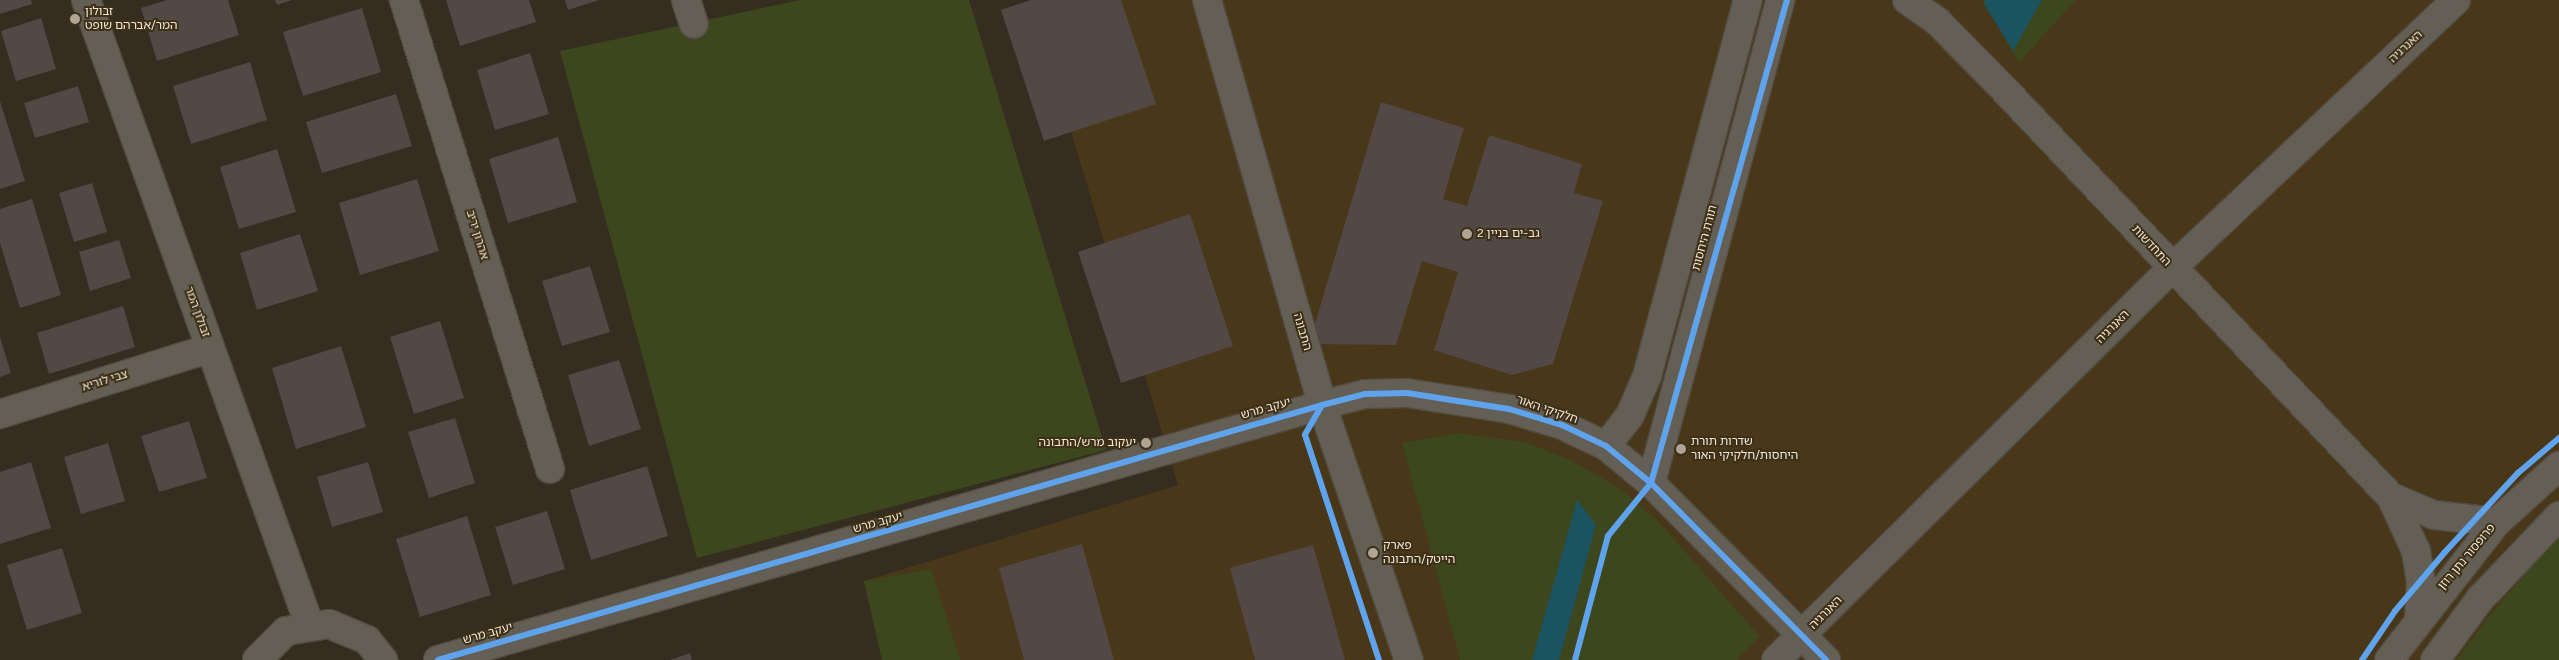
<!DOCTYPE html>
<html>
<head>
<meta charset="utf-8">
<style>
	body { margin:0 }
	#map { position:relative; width:2559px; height:660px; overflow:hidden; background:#352d1f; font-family:Figtree,"Noto Sans Hebrew",sans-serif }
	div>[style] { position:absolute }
	.built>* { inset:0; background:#483719 }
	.green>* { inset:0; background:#3d471d }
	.water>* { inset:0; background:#1c5361 }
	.building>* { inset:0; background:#524845 }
	.roads { filter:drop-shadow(1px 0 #524b40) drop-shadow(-1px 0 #524b40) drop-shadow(0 1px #524b40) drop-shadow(0 -1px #524b40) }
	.minor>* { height:28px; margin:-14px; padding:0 14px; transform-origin:14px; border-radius:14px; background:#645f55 }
	.cycleway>* { height:6px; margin:-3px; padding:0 3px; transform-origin:3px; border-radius:3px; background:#60a3ed }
	.dots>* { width:14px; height:14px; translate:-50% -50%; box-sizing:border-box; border:2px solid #3e3016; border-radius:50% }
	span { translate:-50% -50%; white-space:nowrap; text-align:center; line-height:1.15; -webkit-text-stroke:4px #3e3016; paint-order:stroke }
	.poi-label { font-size:12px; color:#efe6d7 }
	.left { translate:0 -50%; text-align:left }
	.right { translate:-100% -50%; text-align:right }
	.street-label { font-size:12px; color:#efe6d7 }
</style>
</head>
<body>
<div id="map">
	<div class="built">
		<i style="clip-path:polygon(1031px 0,2559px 0,2559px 660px,882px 660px,864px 581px,1178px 485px)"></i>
	</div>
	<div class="green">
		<i style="clip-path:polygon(800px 0,969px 0,1106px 450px,697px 558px,560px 51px)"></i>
		<i style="clip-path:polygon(1982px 0,2076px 0,2019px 62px)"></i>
		<i style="clip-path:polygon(1457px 433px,1525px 442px,1570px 460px,1621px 489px,1660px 523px,1760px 637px,1736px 660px,1460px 660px,1402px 443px)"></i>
		<i style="clip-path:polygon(2559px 534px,2559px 660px,2457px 660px,2486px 620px)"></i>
		<i style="clip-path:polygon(931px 569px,960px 660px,882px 660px,864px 581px)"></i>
	</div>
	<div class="water">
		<i style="clip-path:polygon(1986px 0,2042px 0,2013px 51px,1984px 4px)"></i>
		<i style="clip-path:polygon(1577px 500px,1596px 525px,1559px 660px,1532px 660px)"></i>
	</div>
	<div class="building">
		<i style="clip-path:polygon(0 0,31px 0,32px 4px,0 14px)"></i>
		<i style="clip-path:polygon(167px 0,228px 0,239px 35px,157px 61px,141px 8px)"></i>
		<i style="clip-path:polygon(275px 0,292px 0,277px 5px)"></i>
		<i style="clip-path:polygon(446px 0,529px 0,536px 22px,460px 46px)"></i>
		<i style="clip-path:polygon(565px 0,599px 0,568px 10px)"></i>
		<i style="clip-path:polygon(1031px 0,1121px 0,1156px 104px,1044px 141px,1001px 10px)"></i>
		<i style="clip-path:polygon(362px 8px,381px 72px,303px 96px,283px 32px)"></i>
		<i style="clip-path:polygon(41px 18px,56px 69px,16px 81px,1px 31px)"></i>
		<i style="clip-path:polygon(530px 53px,549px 114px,495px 130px,477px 70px)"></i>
		<i style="clip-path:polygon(250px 62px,267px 120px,191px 144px,173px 86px)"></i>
		<i style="clip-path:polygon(78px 86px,89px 122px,35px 138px,24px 103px)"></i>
		<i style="clip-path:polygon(396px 94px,412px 146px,322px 173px,306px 122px)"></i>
		<i style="clip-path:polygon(0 101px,25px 181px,0 189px)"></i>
		<i style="clip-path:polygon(1381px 102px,1464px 128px,1443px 199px,1467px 206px,1489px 135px,1582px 164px,1574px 193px,1603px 201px,1553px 364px,1512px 375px,1434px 350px,1458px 272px,1422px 261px,1396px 345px,1309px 344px)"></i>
		<i style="clip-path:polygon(558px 137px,577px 202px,508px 223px,489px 159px)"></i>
		<i style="clip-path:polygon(277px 149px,296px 212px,239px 229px,220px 167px)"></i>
		<i style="clip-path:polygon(417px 179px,439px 251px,360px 275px,339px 203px)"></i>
		<i style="clip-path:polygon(92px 183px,107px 232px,74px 242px,59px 193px)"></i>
		<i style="clip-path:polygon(32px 199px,61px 295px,20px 308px,0 243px,0 209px)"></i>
		<i style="clip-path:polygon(1190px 214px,1233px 346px,1121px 383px,1078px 252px)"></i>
		<i style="clip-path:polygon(300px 234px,318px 291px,257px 310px,240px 253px)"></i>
		<i style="clip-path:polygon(119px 240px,131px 278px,90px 291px,79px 252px)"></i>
		<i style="clip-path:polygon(590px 266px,610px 332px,562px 346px,542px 281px)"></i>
		<i style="clip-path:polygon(123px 306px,135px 347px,49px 374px,37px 333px)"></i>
		<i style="clip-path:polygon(440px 321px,464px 398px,414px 414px,390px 337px)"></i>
		<i style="clip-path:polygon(0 337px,11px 373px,0 377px)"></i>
		<i style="clip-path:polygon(341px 346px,366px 427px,296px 449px,272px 368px)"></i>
		<i style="clip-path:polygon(619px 360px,641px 429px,589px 446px,568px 375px)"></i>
		<i style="clip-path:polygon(455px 418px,475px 483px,429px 498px,408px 432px)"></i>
		<i style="clip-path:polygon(189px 421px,207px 478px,159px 492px,141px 436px)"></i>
		<i style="clip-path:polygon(108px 443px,125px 501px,81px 514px,64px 457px)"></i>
		<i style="clip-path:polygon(31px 462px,51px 528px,0 544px,0 472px)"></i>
		<i style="clip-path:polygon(368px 462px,383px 512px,332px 527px,317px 477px)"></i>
		<i style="clip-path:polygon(647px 466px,668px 536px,591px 560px,570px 490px)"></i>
		<i style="clip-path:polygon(547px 511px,565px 569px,513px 585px,495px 527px)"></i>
		<i style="clip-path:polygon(467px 516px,491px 595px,420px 617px,396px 539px)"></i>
		<i style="clip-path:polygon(1082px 544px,1114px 660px,1024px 660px,999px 568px)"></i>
		<i style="clip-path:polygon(1313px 545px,1345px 660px,1255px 660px,1230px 568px)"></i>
		<i style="clip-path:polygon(62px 548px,82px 613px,27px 630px,7px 565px)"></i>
		<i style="clip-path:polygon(690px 653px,692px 660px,670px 660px)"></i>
	</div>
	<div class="roads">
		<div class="minor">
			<i style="left:86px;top:0;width:663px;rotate:70.33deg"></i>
			<i style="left:404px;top:0;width:491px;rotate:72.7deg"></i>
			<i style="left:686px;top:0;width:25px;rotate:72deg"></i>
			<i style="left:1207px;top:0;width:421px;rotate:74.1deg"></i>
			<i style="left:1322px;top:405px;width:269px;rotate:71.2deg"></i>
			<i style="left:1907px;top:0;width:38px;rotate:35deg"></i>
			<i style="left:1938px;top:22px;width:88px;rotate:45.5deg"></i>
			<i style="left:2000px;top:85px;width:568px;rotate:46.5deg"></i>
			<i style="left:2391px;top:497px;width:60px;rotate:65.2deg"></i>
			<i style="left:2416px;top:551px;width:30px;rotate:81deg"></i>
			<i style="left:2421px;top:581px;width:35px;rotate:93deg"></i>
			<i style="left:0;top:414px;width:220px;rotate:-17.4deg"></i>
			<i style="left:1606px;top:446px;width:39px;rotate:-52deg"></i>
			<i style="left:1630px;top:415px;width:43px;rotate:-66.4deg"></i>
			<i style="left:1647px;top:376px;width:389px;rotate:-75deg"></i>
			<i style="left:1651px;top:483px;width:500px;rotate:-75deg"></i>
			<i style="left:2391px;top:497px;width:47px;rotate:22.7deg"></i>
			<i style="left:2434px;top:515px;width:63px;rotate:6.3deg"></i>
			<i style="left:257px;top:660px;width:41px;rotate:-45deg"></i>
			<i style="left:286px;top:631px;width:44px;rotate:-9.2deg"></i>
			<i style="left:329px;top:624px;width:41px;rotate:22.8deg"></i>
			<i style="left:367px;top:640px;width:26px;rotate:51deg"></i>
			<i style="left:438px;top:660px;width:920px;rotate:-16.09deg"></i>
			<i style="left:1322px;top:405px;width:44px;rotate:-14.3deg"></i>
			<i style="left:1365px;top:394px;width:42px;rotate:-1.4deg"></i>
			<i style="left:1407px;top:393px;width:103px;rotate:8.9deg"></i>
			<i style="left:1509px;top:409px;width:55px;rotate:16.8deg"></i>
			<i style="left:1562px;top:425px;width:49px;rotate:25.5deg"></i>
			<i style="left:1606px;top:446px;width:58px;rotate:39.4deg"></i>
			<i style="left:1651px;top:483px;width:249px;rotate:45.3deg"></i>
			<i style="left:1776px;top:660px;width:557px;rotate:-44.71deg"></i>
			<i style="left:2172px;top:268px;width:390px;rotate:-43.3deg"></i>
			<i style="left:2389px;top:660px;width:175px;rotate:-52deg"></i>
			<i style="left:2497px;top:522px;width:84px;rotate:-42.1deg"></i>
			<i style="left:2435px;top:660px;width:76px;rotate:-53.6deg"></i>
			<i style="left:2480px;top:599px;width:115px;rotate:-46.4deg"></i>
		</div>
	</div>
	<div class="cycleway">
		<i style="left:1322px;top:405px;width:34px;rotate:120deg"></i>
		<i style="left:1305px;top:435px;width:237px;rotate:71.8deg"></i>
		<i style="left:438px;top:660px;width:920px;rotate:-16.09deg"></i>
		<i style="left:1322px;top:405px;width:44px;rotate:-14.3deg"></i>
		<i style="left:1365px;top:394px;width:42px;rotate:-1.4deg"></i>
		<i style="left:1407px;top:393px;width:103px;rotate:8.9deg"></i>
		<i style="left:1509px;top:409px;width:55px;rotate:16.8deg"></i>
		<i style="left:1562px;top:425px;width:49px;rotate:25.5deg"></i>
		<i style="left:1606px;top:446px;width:58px;rotate:39.4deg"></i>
		<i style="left:1651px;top:483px;width:249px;rotate:45.3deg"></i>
		<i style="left:1575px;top:660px;width:128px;rotate:-75.1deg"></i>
		<i style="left:1608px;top:536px;width:68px;rotate:-50.9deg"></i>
		<i style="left:1651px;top:483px;width:502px;rotate:-74.27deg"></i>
		<i style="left:2362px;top:660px;width:59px;rotate:-56deg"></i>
		<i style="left:2395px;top:611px;width:77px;rotate:-49.7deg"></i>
		<i style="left:2445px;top:552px;width:108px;rotate:-47.3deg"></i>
		<i style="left:2518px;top:473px;width:54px;rotate:-40.5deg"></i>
	</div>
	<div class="dots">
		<i style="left:75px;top:19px;background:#aea597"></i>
		<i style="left:1467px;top:234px;background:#aea597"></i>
		<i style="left:1146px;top:443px;background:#aea597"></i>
		<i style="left:1681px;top:449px;background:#aea597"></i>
		<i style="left:1373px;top:553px;background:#aea597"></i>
	</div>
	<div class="poi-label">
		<span class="left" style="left:85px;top:19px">זבולון<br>המר/אברהם שופט</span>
		<span class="left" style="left:1477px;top:234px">גב-ים בניין 2</span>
		<span class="left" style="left:1691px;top:449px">שדרות תורת<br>היחסות/חלקיקי האור</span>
		<span class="right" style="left:1136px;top:443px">יעקוב מרש/התבונה</span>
		<span class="left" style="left:1383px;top:553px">פארק<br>הייטק/התבונה</span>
	</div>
	<div class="street-label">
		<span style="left:2406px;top:47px;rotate:-43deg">האנרגיה</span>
		<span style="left:477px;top:235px;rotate:73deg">אהרון יריב</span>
		<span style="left:1705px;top:238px;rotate:-75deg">תורת היחסות</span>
		<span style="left:2151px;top:246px;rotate:47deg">התחדשות</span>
		<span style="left:197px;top:312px;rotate:70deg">זבולון המר</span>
		<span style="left:2113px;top:327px;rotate:-45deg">האנרגיה</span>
		<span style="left:1302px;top:332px;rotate:74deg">התבונה</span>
		<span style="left:105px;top:381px;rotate:-17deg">צבי לוריא</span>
		<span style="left:1266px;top:409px;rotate:-16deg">יעקב מרש</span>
		<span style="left:1547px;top:410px;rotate:19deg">חלקיקי האור</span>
		<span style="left:878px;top:523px;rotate:-16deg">יעקב מרש</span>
		<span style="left:2467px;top:557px;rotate:-50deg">פרופסור נתן רוזן</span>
		<span style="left:1826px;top:613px;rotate:-45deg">האנרגיה</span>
		<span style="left:488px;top:634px;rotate:-16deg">יעקב מרש</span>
	</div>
</div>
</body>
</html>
